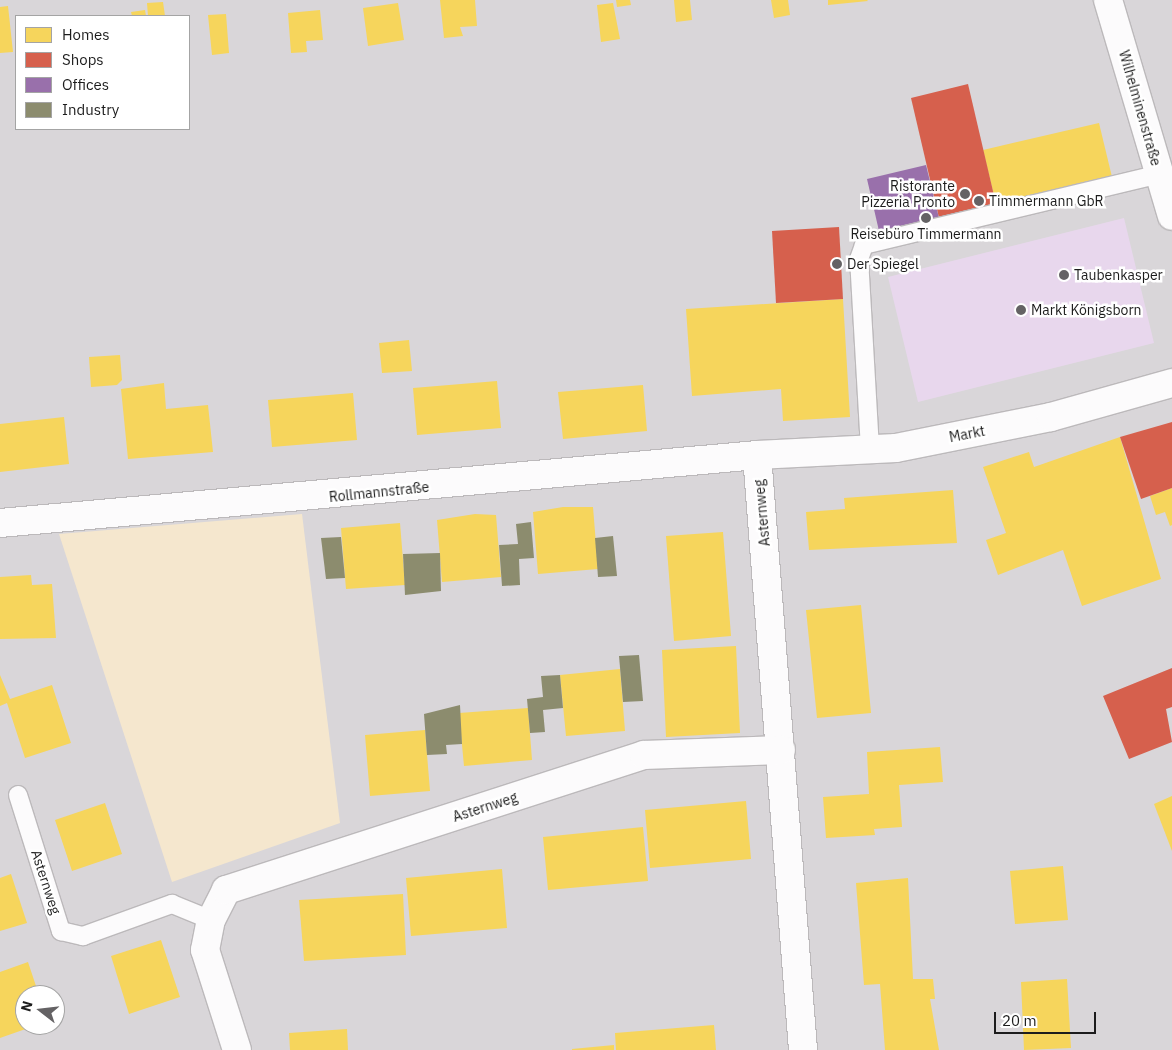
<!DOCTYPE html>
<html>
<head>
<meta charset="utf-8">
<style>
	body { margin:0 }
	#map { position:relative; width:1172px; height:1050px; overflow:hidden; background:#eae4e9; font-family:"IBM Plex Sans",sans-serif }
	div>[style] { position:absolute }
	.residential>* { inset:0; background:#d9d6d9 }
	.commercial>* { inset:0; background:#e8d7ed }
	.park>* { inset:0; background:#f5e7ce }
	.homes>* { inset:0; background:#f6d55c }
	.shops>* { inset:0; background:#d6604d }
	.offices>* { inset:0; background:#9970ab }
	.industry>* { inset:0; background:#8c8c6e }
	.roads { filter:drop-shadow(1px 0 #bcb9bb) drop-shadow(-1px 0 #bcb9bb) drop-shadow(0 1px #bcb9bb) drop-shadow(0 -1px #bcb9bb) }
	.service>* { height:18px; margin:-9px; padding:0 9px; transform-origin:9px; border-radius:9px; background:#fcfbfc }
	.minor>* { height:28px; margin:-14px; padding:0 14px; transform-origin:14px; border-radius:14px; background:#fcfbfc }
	.dots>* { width:14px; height:14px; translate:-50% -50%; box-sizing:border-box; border:2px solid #fff; border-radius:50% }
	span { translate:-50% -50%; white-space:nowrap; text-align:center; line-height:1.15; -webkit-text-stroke:5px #fff; paint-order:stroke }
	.street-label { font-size:14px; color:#1c1c1c }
	.poi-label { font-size:14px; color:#1c1c1c }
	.right { translate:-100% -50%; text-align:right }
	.left { translate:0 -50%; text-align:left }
	.legend { position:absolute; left:15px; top:15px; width:175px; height:115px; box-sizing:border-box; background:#fff; border:1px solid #a4a4a4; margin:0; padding:6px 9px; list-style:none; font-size:15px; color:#1c1c1c }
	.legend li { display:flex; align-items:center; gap:10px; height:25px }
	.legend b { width:25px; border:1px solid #a4a4a4 }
	.north { position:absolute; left:15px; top:985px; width:50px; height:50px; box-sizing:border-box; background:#fff; border:1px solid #a4a4a4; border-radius:50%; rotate:286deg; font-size:14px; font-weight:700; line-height:20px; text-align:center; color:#1c1c1c }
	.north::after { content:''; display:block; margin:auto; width:18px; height:22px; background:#646264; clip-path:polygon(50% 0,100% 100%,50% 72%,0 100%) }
	.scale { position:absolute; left:994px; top:1012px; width:102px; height:22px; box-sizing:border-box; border:2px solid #1c1c1c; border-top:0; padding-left:6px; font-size:15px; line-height:18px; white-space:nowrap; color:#1c1c1c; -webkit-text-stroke:4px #fff; paint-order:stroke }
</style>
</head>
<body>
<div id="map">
	<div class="residential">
		<i style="clip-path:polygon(evenodd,0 0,1172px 0,1172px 1050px,0 1050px,0 0,16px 16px,189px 16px,189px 129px,16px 129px,16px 16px,0 0,25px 995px,55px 995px,55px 1025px,25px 1025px,25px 995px)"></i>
	</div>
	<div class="commercial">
		<i style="clip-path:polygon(1124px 218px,1154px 343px,918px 402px,888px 277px)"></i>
	</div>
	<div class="park">
		<i style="clip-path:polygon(302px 514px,340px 823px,172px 882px,59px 534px)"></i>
	</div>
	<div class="homes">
		<i style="clip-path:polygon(440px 0,475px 0,477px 26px,460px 27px,463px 36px,444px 38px)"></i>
		<i style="clip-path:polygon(616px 0,630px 0,631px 5px,617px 7px)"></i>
		<i style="clip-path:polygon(674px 0,690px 0,692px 20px,676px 22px)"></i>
		<i style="clip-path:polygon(771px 0,788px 0,790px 15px,774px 18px)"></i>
		<i style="clip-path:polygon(828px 0,867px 0,868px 1px,828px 5px)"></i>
		<i style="clip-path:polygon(163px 2px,165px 16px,148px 16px,147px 3px)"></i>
		<i style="clip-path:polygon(398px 3px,404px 40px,368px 46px,363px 8px)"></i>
		<i style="clip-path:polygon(613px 3px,620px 39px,601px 42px,597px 5px)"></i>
		<i style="clip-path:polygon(8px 6px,13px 52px,0 53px,0 7px)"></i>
		<i style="clip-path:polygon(145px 10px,146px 16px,132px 16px,131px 12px)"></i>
		<i style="clip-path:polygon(320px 10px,323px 40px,306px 41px,307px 52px,291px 53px,288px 13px)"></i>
		<i style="clip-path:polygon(226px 14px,229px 53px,212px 55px,208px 15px)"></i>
		<i style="clip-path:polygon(1099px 123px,1112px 177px,996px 204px,983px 150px)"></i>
		<i style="clip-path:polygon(843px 299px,850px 417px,783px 421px,781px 389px,692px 396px,686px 309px)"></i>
		<i style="clip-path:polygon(409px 340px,412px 371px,382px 373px,379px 343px)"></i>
		<i style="clip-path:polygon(120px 355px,122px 380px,117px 385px,91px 387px,89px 357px)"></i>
		<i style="clip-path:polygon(497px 381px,501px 428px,417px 435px,413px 388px)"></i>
		<i style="clip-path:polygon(164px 383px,166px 409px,208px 405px,213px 452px,128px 459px,121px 389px)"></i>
		<i style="clip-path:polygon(643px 385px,647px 431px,563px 439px,558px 392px)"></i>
		<i style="clip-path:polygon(353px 393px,357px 440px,272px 447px,268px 400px)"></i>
		<i style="clip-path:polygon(64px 417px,69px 464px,0 472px,0 424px)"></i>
		<i style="clip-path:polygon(1120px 437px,1161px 579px,1082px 606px,1063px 550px,998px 575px,986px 540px,1006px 533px,983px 467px,1029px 452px,1034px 467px)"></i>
		<i style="clip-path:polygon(1172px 488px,1172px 525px,1170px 526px,1165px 512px,1156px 515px,1150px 496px)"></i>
		<i style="clip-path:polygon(953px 490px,957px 543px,809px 550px,806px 512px,845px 509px,844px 498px)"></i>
		<i style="clip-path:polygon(563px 507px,593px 507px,598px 569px,538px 574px,533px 512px)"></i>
		<i style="clip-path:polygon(475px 514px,496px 515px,501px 577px,442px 582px,437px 520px)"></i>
		<i style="clip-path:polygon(400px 523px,405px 585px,346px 589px,341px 528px)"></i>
		<i style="clip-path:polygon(723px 532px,731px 636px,674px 641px,666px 536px)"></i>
		<i style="clip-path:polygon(31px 575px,32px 585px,52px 584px,56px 638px,0 639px,0 577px)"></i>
		<i style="clip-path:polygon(861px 605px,871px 713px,817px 718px,806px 610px)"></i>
		<i style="clip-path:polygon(736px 646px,740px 733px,666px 737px,662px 650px)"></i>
		<i style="clip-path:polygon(620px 669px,625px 731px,566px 736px,560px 675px)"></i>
		<i style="clip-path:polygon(0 675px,10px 699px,52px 685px,71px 743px,25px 758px,7px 703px,0 706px)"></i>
		<i style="clip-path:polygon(528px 708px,532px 760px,464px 766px,459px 713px)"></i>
		<i style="clip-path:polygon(425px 730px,430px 791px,370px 796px,365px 735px)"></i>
		<i style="clip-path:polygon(940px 747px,943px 782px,899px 785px,902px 827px,874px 829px,875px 835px,826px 838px,823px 797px,869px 794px,867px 752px)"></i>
		<i style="clip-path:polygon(1172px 796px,1172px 851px,1154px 804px)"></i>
		<i style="clip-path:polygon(746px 801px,751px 859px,650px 868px,645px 810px)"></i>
		<i style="clip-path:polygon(105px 803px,122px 854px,72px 871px,55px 820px)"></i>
		<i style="clip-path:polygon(643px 827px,648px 881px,548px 890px,543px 837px)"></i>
		<i style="clip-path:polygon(1063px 866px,1068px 920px,1015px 924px,1010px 871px)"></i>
		<i style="clip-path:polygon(502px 869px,507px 928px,411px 936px,406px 878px)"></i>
		<i style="clip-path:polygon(11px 874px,27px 923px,0 931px,0 878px)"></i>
		<i style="clip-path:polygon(908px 878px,913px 979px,933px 979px,935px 999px,930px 999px,939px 1050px,885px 1050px,880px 984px,864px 985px,856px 883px)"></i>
		<i style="clip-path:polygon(403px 894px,406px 955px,304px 961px,299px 900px)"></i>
		<i style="clip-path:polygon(161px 940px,180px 997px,129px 1014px,111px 956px)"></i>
		<i style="clip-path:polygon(28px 962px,39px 995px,25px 995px,25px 1025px,37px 1025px,0 1038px,0 972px)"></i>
		<i style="clip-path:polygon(1067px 979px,1071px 1048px,1024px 1050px,1021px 982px)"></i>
		<i style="clip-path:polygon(714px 1025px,716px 1050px,616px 1050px,615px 1033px)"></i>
		<i style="clip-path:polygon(347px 1029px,348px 1050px,290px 1050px,289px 1033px)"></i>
		<i style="clip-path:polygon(614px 1045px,614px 1050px,572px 1050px,572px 1049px)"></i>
	</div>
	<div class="shops">
		<i style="clip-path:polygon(968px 84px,996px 204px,939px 218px,911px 98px)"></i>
		<i style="clip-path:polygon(839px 227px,843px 299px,776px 303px,772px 231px)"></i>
		<i style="clip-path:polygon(1172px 422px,1172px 488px,1141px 499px,1120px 437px)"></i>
		<i style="clip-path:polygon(1172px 668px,1172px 707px,1166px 709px,1172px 742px,1129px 759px,1103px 696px)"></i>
	</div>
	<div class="offices">
		<i style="clip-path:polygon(926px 165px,939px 218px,879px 231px,867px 179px)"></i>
	</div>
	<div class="industry">
		<i style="clip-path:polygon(531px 522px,534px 558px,519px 559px,520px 585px,502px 586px,499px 545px,518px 544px,516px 524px)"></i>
		<i style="clip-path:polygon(613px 536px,617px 576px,598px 577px,595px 538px)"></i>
		<i style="clip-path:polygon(341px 537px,345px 578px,326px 579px,321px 538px)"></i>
		<i style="clip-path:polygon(440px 553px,441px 591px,405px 595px,403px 554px)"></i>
		<i style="clip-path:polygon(639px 655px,643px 701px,623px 702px,619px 656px)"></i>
		<i style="clip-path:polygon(560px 675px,563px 708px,543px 710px,545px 732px,530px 733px,527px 699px,543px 697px,541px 676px)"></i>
		<i style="clip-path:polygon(460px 705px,462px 744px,446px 745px,447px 754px,427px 755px,424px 714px)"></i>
	</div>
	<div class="roads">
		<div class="service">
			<i style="left:870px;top:449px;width:190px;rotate:-93.3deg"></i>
			<i style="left:859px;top:259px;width:15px;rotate:-70deg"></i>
			<i style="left:864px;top:245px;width:303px;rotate:-13.5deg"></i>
			<i style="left:18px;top:795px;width:143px;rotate:72.5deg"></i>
			<i style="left:61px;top:931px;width:23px;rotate:13deg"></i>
			<i style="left:83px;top:936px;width:95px;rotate:-19.8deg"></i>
			<i style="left:172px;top:904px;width:42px;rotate:22.3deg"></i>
		</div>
		<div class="minor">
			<i style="left:1108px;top:0;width:225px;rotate:73.5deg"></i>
			<i style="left:757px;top:455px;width:597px;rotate:85.58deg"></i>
			<i style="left:0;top:523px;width:760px;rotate:-5.13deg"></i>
			<i style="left:757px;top:455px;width:139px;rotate:-2.9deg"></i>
			<i style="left:896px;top:448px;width:158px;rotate:-11.3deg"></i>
			<i style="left:1051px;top:417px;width:126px;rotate:-15.7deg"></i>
			<i style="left:237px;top:1050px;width:105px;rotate:-107.7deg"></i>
			<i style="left:205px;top:950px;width:31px;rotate:-79deg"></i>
			<i style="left:211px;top:920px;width:34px;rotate:-63deg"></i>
			<i style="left:226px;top:890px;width:439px;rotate:-17.9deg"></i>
			<i style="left:644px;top:755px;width:137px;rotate:-2.1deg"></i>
		</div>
	</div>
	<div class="dots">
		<i style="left:965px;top:194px;background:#646264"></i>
		<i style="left:979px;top:201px;background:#646264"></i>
		<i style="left:926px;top:218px;background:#646264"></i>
		<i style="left:837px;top:264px;background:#646264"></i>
		<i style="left:1064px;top:275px;background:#646264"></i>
		<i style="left:1021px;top:310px;background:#646264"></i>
	</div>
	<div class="street-label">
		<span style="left:1140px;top:108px;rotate:74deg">Wilhelminenstraße</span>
		<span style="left:967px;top:434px;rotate:-11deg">Markt</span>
		<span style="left:379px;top:492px;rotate:-6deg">Rollmannstraße</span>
		<span style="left:762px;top:513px;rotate:-95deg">Asternweg</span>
		<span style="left:485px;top:807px;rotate:-18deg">Asternweg</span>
		<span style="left:46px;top:882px;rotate:72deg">Asternweg</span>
	</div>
	<div class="poi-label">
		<span class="right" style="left:955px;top:194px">Ristorante<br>Pizzeria Pronto</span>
		<span class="left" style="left:989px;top:201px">Timmermann GbR</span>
		<span style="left:926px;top:234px">Reisebüro Timmermann</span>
		<span class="left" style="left:847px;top:264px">Der Spiegel</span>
		<span class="left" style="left:1074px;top:275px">Taubenkasper</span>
		<span class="left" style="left:1031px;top:310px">Markt Königsborn</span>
	</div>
	<ul class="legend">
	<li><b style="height:14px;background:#f6d55c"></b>Homes</li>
	<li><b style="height:14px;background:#d6604d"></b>Shops</li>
	<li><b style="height:14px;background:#9970ab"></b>Offices</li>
	<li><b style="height:14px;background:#8c8c6e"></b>Industry</li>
	</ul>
	<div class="north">N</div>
	<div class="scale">20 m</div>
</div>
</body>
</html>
